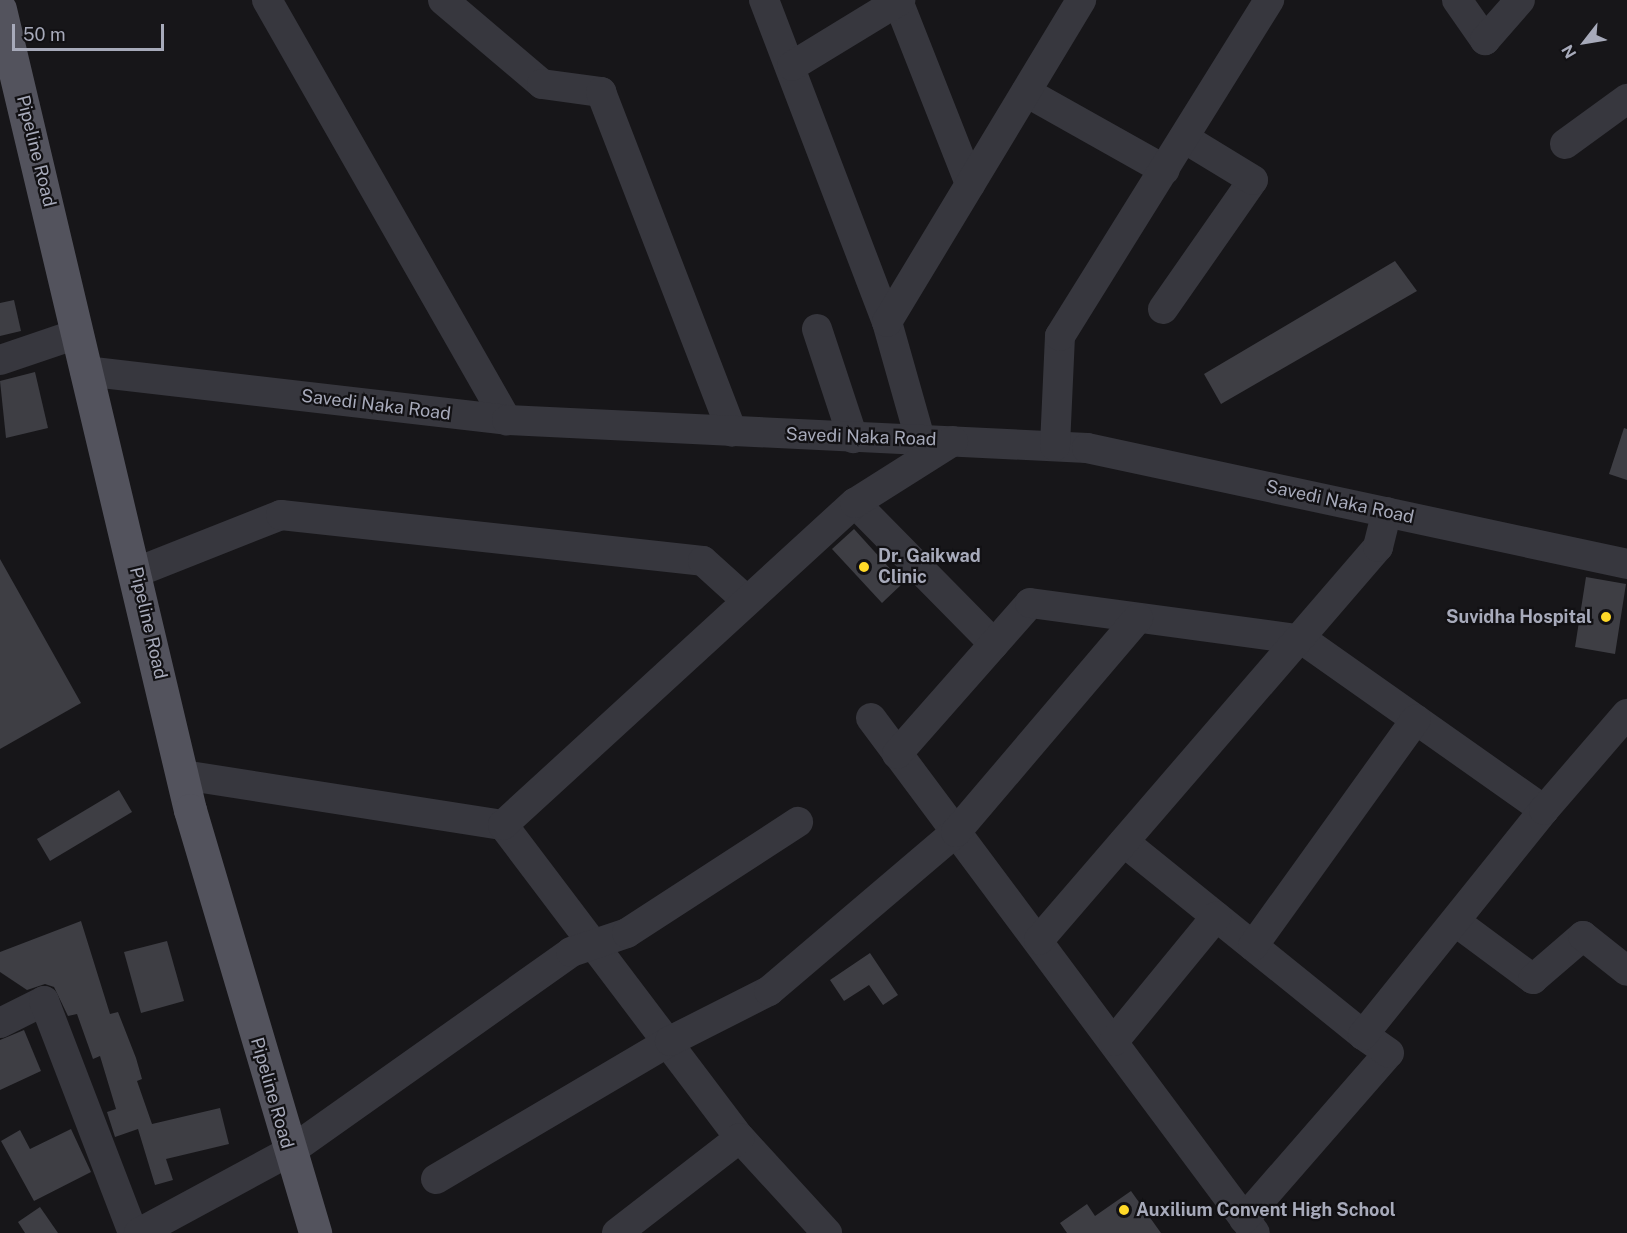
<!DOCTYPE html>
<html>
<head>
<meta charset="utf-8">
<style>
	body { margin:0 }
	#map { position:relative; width:1627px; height:1233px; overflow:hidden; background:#171619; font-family:"Public Sans",sans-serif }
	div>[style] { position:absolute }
	.building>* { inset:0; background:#3e3e44 }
	.minor>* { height:30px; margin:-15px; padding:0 15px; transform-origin:15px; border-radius:15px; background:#37373e }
	.major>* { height:33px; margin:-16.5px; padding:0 16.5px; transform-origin:16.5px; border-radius:16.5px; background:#53535d }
	.dots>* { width:16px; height:16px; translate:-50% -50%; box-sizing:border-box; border:3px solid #121114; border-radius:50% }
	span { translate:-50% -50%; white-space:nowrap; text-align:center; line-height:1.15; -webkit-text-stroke:4.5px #121114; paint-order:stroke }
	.street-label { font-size:18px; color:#a7aaba }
	.poi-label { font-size:18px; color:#a7aaba; font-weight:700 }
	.left { translate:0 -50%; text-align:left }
	.right { translate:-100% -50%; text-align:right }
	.north { position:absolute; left:1555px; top:12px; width:60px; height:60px; -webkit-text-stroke:4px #121114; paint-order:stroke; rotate:239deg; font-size:16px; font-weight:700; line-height:24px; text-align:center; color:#a7aaba }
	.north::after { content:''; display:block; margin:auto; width:21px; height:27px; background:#a7aaba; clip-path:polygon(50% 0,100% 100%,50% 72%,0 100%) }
	.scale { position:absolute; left:12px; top:24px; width:152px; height:27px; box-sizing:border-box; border:3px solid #a7aaba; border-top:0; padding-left:8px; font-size:18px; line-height:21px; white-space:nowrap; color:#a7aaba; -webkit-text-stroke:4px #121114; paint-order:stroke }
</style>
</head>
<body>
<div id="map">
	<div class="building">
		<i style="clip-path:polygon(1395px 261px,1417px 291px,1221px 404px,1204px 374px)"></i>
		<i style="clip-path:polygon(14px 300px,21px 331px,0 336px,0 303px)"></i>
		<i style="clip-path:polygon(35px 372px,48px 428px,6px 438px,0 381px)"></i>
		<i style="clip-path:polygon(1624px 428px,1627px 429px,1627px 480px,1609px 474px)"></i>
		<i style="clip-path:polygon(854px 529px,903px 583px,882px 603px,832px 549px)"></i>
		<i style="clip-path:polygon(0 559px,81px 703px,0 749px)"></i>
		<i style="clip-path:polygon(1586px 577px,1626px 584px,1615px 654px,1575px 647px)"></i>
		<i style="clip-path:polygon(119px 790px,132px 812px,50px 861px,37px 839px)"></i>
		<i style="clip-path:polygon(81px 921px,110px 1014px,118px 1012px,136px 1058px,142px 1079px,137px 1081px,152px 1124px,220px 1108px,229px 1144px,166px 1159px,173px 1180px,155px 1185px,138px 1129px,115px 1137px,107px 1112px,116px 1109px,100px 1056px,93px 1059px,77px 1014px,68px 1016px,54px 987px,45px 984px,27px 990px,0 972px,0 952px)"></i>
		<i style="clip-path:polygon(167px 941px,184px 1001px,141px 1013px,124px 952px)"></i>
		<i style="clip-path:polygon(870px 953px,898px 995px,883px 1005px,869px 985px,844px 1001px,830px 980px)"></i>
		<i style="clip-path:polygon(24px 1030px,41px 1071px,0 1090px,0 1040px)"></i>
		<i style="clip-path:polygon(71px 1129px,91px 1172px,34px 1201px,1px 1141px,20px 1130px,30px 1149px)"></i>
		<i style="clip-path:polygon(1131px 1191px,1161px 1233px,1067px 1233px,1060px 1223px,1087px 1204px,1095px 1216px)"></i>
		<i style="clip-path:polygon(40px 1207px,58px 1233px,25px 1233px,18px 1222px)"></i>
	</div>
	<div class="minor">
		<i style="left:267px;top:0;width:484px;rotate:60.3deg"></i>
		<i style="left:443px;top:0;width:130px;rotate:40.3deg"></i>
		<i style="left:542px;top:84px;width:60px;rotate:7.7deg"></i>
		<i style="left:601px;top:92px;width:364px;rotate:68.9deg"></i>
		<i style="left:764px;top:0;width:345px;rotate:69.1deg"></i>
		<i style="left:887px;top:322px;width:125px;rotate:74.2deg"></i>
		<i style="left:1457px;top:0;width:49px;rotate:55deg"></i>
		<i style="left:1485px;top:40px;width:53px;rotate:-48.8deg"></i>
		<i style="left:898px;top:1px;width:197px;rotate:68.5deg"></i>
		<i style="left:792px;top:66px;width:127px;rotate:-31.4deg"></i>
		<i style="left:1026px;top:92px;width:159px;rotate:29.3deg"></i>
		<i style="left:1565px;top:144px;width:77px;rotate:-36deg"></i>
		<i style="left:1163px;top:309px;width:157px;rotate:-55.1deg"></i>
		<i style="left:1253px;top:180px;width:81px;rotate:-148.7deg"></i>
		<i style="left:887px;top:322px;width:376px;rotate:-58.9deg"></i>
		<i style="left:817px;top:329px;width:115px;rotate:71.7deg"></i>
		<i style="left:0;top:360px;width:81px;rotate:-18.7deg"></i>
		<i style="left:85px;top:371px;width:425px;rotate:6.6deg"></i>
		<i style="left:507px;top:420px;width:581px;rotate:2.76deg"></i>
		<i style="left:1087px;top:448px;width:552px;rotate:12.12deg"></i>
		<i style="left:1055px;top:446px;width:110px;rotate:-87.4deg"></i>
		<i style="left:1060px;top:336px;width:396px;rotate:-58.1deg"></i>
		<i style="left:855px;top:503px;width:198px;rotate:45.4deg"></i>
		<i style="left:137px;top:572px;width:155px;rotate:-21.6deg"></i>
		<i style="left:281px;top:515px;width:424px;rotate:6.2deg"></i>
		<i style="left:703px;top:561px;width:58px;rotate:42.2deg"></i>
		<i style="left:871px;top:718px;width:642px;rotate:53.29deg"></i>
		<i style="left:897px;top:754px;width:201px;rotate:-48.6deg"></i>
		<i style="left:1030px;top:603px;width:275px;rotate:7.7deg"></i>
		<i style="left:1303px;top:640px;width:295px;rotate:35.2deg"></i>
		<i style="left:183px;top:775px;width:324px;rotate:8.9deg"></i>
		<i style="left:503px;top:825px;width:393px;rotate:52.9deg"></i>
		<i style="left:740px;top:1138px;width:129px;rotate:47.5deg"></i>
		<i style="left:503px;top:825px;width:477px;rotate:-42.5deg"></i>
		<i style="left:855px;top:503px;width:116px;rotate:-32.3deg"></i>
		<i style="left:1124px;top:842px;width:307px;rotate:38.9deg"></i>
		<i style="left:1456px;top:922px;width:96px;rotate:36.5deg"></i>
		<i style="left:1533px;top:979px;width:66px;rotate:-40.7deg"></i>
		<i style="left:1583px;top:936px;width:56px;rotate:38.5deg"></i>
		<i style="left:1039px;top:940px;width:519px;rotate:-49.22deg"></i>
		<i style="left:1378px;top:547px;width:36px;rotate:-76deg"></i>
		<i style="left:1253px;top:946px;width:279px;rotate:-54.3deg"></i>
		<i style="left:0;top:1023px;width:49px;rotate:-26.6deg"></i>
		<i style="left:44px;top:1001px;width:248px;rotate:69deg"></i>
		<i style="left:1114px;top:1041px;width:161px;rotate:-50.6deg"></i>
		<i style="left:436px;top:1179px;width:272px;rotate:-30.5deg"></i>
		<i style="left:670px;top:1041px;width:111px;rotate:-26.8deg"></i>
		<i style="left:769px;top:991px;width:245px;rotate:-40.4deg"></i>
		<i style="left:956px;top:832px;width:281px;rotate:-49.6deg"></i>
		<i style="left:1244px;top:1219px;width:220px;rotate:-48.9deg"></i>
		<i style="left:1389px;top:1053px;width:32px;rotate:-145deg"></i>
		<i style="left:1363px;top:1035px;width:289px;rotate:-51.2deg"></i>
		<i style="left:1544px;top:810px;width:127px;rotate:-49.2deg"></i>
		<i style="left:139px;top:1233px;width:170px;rotate:-28.4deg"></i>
		<i style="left:289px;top:1152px;width:346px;rotate:-35.3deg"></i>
		<i style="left:571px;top:952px;width:59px;rotate:-18.7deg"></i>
		<i style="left:627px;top:933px;width:204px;rotate:-33deg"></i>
		<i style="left:617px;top:1233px;width:155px;rotate:-37.7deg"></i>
	</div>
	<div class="major">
		<i style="left:0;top:9px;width:823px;rotate:76.66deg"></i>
		<i style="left:190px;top:810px;width:441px;rotate:73.5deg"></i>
	</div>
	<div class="dots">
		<i style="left:864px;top:567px;background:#ffd928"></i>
		<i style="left:1606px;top:617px;background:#ffd928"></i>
		<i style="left:1124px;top:1210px;background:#ffd928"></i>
	</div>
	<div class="street-label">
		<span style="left:36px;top:151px;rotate:76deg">Pipeline Road</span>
		<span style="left:376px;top:405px;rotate:7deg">Savedi Naka Road</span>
		<span style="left:861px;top:437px;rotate:2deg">Savedi Naka Road</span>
		<span style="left:1340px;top:502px;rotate:12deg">Savedi Naka Road</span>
		<span style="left:148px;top:623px;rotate:77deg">Pipeline Road</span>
		<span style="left:272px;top:1093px;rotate:74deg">Pipeline Road</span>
	</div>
	<div class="poi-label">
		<span class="left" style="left:878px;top:567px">Dr. Gaikwad<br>Clinic</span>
		<span class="right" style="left:1592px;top:617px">Suvidha Hospital</span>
		<span class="left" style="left:1136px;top:1210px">Auxilium Convent High School</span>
	</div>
	<div class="north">N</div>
	<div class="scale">50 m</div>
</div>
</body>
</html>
